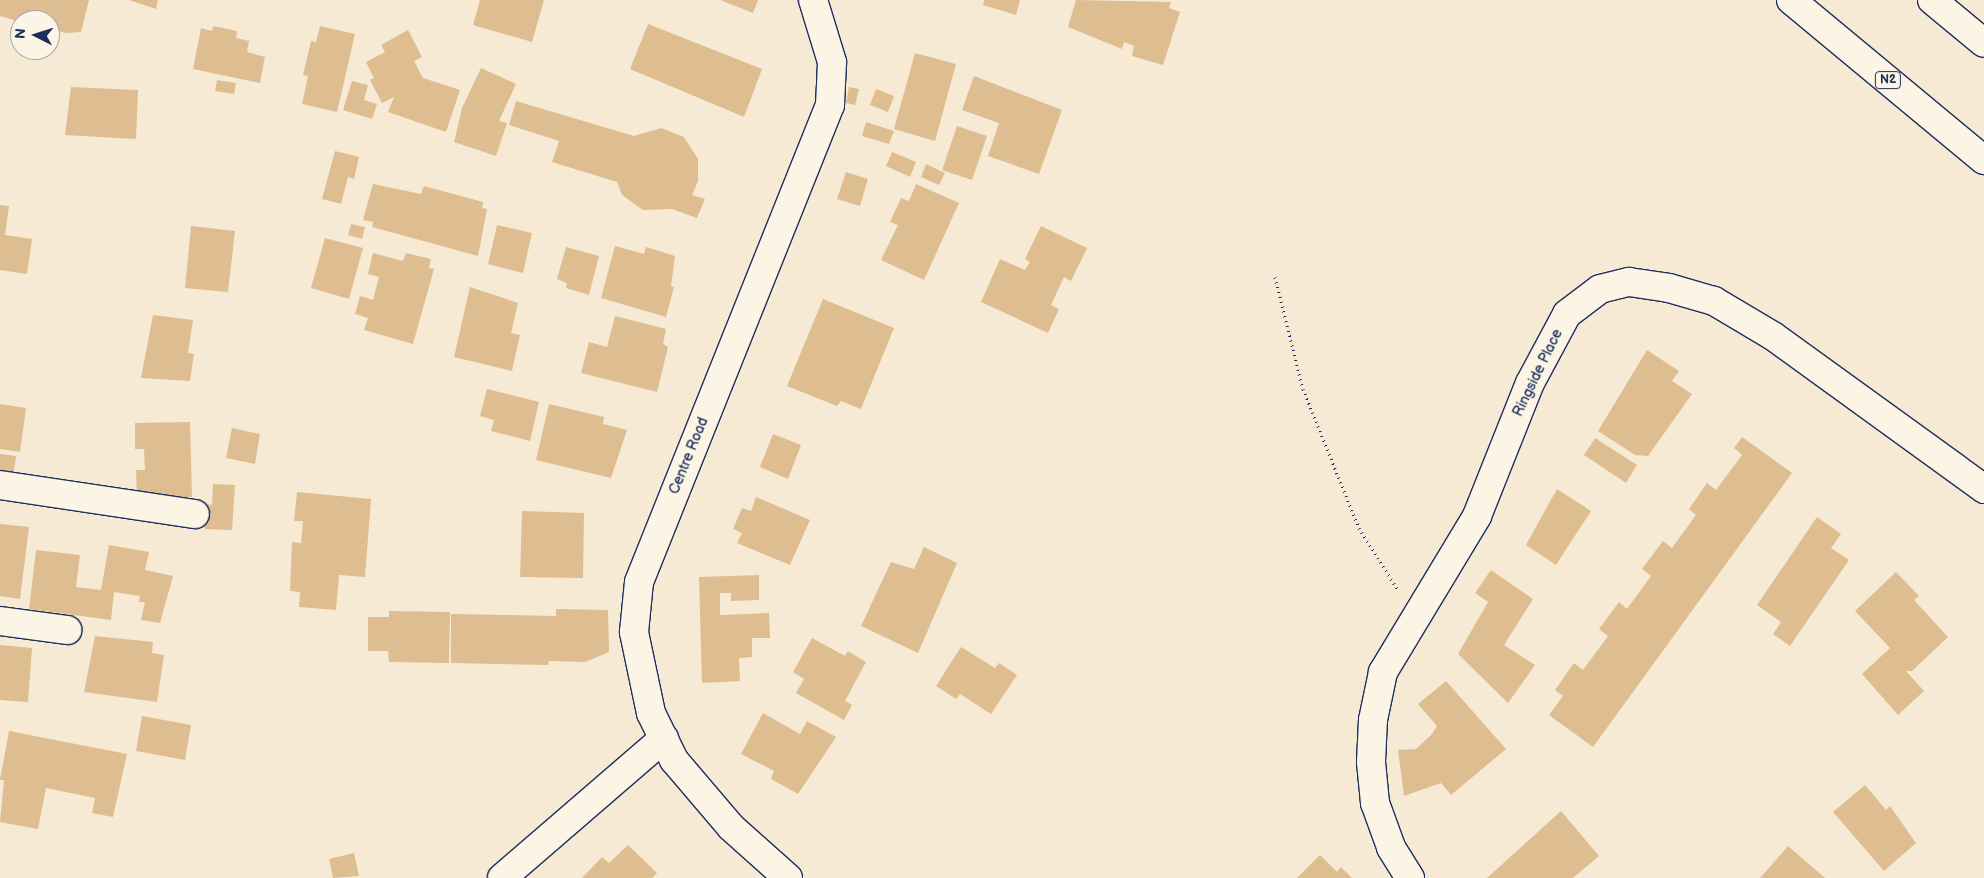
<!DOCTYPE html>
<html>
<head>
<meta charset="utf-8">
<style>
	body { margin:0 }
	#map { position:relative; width:1984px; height:878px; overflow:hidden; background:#f6ead4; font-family:"Balsamiq Sans",sans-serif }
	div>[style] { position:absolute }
	.building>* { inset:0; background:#debd91 }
	.path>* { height:3px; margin-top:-1.5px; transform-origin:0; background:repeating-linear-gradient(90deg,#1b2f5e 0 1px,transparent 0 5px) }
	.roads { filter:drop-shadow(1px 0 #1b2f5e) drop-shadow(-1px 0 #1b2f5e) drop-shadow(0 1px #1b2f5e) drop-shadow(0 -1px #1b2f5e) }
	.minor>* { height:28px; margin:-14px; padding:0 14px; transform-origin:14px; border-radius:14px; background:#fcf5e5 }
	.highway>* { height:28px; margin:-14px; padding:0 14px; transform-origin:14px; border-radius:14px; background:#fcf5e5 }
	span { translate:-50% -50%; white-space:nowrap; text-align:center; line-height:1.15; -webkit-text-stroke:4px #fcf5e5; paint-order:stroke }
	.shield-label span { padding:1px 4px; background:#fcf5e5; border:1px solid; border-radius:4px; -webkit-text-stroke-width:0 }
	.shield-label { font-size:12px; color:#1b2f5e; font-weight:700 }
	.street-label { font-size:14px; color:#1b2f5e }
	.north { position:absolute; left:10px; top:10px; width:50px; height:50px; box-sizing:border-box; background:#fcf5e5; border:1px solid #a2a6af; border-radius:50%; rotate:275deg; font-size:14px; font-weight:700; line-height:20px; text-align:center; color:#1b2f5e }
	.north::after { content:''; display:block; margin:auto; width:18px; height:22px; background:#1b2f5e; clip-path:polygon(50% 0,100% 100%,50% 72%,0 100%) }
</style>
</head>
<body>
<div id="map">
	<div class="building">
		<i style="clip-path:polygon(0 0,89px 0,81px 32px,66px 33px,50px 29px,50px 20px,20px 22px,0 16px)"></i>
		<i style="clip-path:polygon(129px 0,158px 0,156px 9px)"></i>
		<i style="clip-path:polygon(480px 0,544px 0,532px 42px,473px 25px)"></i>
		<i style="clip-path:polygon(720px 0,758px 0,753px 13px)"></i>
		<i style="clip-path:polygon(984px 0,1020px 0,1016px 15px,983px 5px)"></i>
		<i style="clip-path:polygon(1076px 0,1171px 2px,1169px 8px,1180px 12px,1163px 65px,1132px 56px,1134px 46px,1124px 42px,1122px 49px,1068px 27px)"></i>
		<i style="clip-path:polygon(648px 24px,762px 69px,744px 117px,630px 69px)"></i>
		<i style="clip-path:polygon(213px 26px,237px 31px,236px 38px,249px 41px,247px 52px,265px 57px,260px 83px,193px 69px,201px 28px,212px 31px)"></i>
		<i style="clip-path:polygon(320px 26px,355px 34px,337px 112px,302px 104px,308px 76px,303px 75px,311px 41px,316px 42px)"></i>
		<i style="clip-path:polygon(408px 30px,422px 57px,414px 61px,423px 78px,460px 90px,446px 132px,388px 112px,394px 97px,382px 103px,370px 80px,374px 78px,366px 62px,385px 52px,381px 45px)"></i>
		<i style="clip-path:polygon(915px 53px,956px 64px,935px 141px,894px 129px)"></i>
		<i style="clip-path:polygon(481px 68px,516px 84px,499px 121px,507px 123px,496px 156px,454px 142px,462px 108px)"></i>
		<i style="clip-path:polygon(974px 76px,1062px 110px,1039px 174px,988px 156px,999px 123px,962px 110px)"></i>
		<i style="clip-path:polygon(217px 80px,236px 83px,234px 94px,215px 91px)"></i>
		<i style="clip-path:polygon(352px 81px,368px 85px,364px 100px,377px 104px,372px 119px,343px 110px)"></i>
		<i style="clip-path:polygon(71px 87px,138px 90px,136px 139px,65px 135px)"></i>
		<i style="clip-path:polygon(849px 87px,859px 89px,855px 105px,846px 103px)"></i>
		<i style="clip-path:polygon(876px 89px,894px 96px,888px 112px,870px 105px)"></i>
		<i style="clip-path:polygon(516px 101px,634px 136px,661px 128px,684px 137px,698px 159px,698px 181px,692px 195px,705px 199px,697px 218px,672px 209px,643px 210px,622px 195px,617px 182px,552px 162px,559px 141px,509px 125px)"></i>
		<i style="clip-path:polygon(866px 122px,894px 131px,889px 144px,862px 136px)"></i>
		<i style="clip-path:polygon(957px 126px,987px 136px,972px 180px,942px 170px)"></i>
		<i style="clip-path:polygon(335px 151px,359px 157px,354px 179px,348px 177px,341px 204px,322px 199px)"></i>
		<i style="clip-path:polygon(892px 152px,916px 162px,910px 177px,886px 166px)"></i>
		<i style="clip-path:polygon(926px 164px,945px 173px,939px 185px,921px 177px)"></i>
		<i style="clip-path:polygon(846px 172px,868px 179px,860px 206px,837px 199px)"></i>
		<i style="clip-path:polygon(373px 184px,421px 194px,424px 186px,483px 202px,482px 208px,487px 209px,478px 256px,372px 227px,373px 222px,363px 220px)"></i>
		<i style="clip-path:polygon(916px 184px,959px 203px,924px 280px,881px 260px,898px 225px,890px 222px,901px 198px,909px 201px)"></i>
		<i style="clip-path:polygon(0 205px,9px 206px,5px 235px,32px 239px,27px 274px,0 270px)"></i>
		<i style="clip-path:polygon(351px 224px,365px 227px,362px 239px,348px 235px)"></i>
		<i style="clip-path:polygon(497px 225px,532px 233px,523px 273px,488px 264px)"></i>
		<i style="clip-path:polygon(191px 226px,235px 231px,228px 292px,185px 288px)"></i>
		<i style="clip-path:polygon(1041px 226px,1087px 248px,1071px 281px,1064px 277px,1051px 305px,1059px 309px,1048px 333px,981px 302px,1000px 259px,1025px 270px,1030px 262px,1025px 259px)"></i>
		<i style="clip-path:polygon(325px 238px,363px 248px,349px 299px,311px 288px)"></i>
		<i style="clip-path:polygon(615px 246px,644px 254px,646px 247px,675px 256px,671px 286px,674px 287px,666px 317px,601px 298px)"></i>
		<i style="clip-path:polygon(566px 247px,599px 256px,589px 295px,566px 288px,567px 283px,557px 279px)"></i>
		<i style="clip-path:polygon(373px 253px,403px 261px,406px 253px,431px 259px,429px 268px,434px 269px,413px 344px,364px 330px,368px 318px,355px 314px,360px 296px,373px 300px,379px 277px,368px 274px)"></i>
		<i style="clip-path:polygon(470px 287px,518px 303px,511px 333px,520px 335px,512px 371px,454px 357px)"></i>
		<i style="clip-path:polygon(823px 299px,894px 328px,861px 409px,841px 401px,837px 406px,787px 386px)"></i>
		<i style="clip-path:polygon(153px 315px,193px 320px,188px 353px,194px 354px,190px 381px,141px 378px)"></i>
		<i style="clip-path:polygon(615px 316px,666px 329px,663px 344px,668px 347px,657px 392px,581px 373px,589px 342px,607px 347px)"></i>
		<i style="clip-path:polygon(1647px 350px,1679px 371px,1672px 381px,1692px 394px,1648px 456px,1635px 455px,1598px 431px)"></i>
		<i style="clip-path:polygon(487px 389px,539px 402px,530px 441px,491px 431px,494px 420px,480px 416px)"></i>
		<i style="clip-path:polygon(0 404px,26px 408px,20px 452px,0 449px)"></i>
		<i style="clip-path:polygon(549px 404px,604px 417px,603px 424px,627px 430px,611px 478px,536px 460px)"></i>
		<i style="clip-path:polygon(190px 422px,192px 497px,137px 498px,136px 470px,145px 470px,144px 449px,135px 449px,135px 423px)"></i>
		<i style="clip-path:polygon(232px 428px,260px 434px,255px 464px,226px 458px)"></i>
		<i style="clip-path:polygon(773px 434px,801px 445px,788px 479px,760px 467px)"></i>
		<i style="clip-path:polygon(1742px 437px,1792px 473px,1593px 747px,1549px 715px,1563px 696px,1555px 690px,1574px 663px,1583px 670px,1608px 636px,1599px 629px,1619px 602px,1627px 609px,1651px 576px,1642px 569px,1663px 541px,1672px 548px,1696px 515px,1689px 509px,1707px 483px,1716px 490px,1742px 455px,1734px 448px)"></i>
		<i style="clip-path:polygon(1595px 438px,1637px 465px,1626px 483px,1584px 455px)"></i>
		<i style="clip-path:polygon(0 454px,16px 456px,13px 478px,0 476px)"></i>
		<i style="clip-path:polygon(213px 484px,235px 485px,232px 530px,205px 529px,206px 504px,212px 505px)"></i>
		<i style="clip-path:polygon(1557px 489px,1591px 511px,1556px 565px,1526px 545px)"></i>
		<i style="clip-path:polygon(297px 492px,371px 499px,365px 577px,339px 575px,336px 610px,299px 607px,300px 592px,290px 591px,292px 542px,301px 543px,303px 521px,294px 521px)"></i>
		<i style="clip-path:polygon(756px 497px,810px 520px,790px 565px,737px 543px,742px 533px,733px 529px,742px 508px,751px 511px)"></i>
		<i style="clip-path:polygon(522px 511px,584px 513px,583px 578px,520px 577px)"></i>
		<i style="clip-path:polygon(1817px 517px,1841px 534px,1831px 548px,1849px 560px,1790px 646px,1773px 634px,1781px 622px,1757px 605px)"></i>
		<i style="clip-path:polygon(0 524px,29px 527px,20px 599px,0 596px)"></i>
		<i style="clip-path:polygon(109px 545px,149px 552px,145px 570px,173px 576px,160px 623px,141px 620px,145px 602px,139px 602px,140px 596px,114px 592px,111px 620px,29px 609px,36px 550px,80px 555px,76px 587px,101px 590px)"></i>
		<i style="clip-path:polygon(924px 547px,957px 563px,918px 653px,861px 626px,891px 562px,914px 569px)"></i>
		<i style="clip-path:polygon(1491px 570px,1533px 599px,1504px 645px,1535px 665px,1508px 703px,1458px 654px,1488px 602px,1475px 593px)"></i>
		<i style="clip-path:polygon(1896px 572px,1919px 596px,1914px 600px,1948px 637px,1912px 671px,1906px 671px,1924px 691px,1898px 715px,1862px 674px,1890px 648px,1855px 611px)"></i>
		<i style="clip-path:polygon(759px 575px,759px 600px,731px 601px,731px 593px,720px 593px,720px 615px,769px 613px,770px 638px,752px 638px,752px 657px,739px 658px,740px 681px,702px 683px,699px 577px)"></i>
		<i style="clip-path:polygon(556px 609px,608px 610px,609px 652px,585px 662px,549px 661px,548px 665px,451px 663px,451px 614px,556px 616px)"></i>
		<i style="clip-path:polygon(389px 611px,450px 612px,449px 663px,389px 662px,388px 651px,368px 651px,368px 617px,389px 617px)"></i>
		<i style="clip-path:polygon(95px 636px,153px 642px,152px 653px,164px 655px,157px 702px,84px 692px)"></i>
		<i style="clip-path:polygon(812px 638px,845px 656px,848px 651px,866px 662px,845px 701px,852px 705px,844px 720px,796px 693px,804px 679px,793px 672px)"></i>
		<i style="clip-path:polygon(0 645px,32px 648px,28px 702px,0 700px)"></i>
		<i style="clip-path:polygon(961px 647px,995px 668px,999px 663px,1017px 675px,991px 714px,960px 694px,956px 699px,936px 686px)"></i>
		<i style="clip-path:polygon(1446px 681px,1506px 749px,1451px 795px,1441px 783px,1404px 796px,1398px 750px,1416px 749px,1431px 735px,1437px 726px,1418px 704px)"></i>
		<i style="clip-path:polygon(763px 713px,800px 734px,807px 721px,836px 737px,798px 794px,771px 779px,774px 771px,741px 754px)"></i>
		<i style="clip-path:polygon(142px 716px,191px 725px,185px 760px,136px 751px)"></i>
		<i style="clip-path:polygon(9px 731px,127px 754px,113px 817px,92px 813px,95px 798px,46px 788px,38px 829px,0 822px,4px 780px,0 780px)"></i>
		<i style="clip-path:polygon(1865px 785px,1886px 810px,1890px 806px,1916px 843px,1884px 871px,1833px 812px)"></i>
		<i style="clip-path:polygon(1561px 811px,1599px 856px,1573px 878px,1487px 878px)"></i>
		<i style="clip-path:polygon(628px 845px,657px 873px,652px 878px,582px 878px,602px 857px,609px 863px)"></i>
		<i style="clip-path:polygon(1788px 846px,1825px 878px,1760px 878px)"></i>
		<i style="clip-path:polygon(354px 853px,359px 876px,333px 878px,329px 859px)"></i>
		<i style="clip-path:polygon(1320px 855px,1337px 872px,1341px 867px,1352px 878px,1297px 878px)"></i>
	</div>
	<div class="path">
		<i style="left:1275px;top:277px;width:115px;rotate:76deg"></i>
		<i style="left:1303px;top:389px;width:150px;rotate:68.1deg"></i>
		<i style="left:1359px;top:528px;width:73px;rotate:57.8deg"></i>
	</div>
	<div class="roads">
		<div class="minor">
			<i style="left:0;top:485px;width:197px;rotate:8.5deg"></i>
			<i style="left:0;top:621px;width:68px;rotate:7.7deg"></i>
			<i style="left:502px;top:878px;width:214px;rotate:-40.8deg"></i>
			<i style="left:788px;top:878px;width:76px;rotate:-138.2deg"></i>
			<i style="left:731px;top:827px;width:88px;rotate:-130.4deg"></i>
			<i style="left:674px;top:760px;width:52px;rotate:-116.1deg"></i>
			<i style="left:651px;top:713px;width:83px;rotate:-101.9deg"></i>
			<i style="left:634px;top:632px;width:50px;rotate:-84.3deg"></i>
			<i style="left:639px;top:582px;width:514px;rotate:-68.18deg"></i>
			<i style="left:830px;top:105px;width:43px;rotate:-87.3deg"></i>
			<i style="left:832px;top:62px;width:65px;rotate:-107deg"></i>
			<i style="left:1410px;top:878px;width:36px;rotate:-122deg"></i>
			<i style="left:1391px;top:847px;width:47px;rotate:-110deg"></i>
			<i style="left:1375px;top:803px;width:41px;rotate:-95.6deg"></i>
			<i style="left:1371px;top:762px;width:42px;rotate:-87.3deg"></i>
			<i style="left:1373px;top:720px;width:49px;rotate:-78.2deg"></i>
			<i style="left:1383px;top:672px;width:182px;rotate:-58.9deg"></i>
			<i style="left:1477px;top:516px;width:143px;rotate:-68.3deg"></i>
			<i style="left:1530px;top:383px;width:78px;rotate:-61.8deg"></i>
			<i style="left:1567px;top:314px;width:41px;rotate:-37.1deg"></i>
			<i style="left:1600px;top:289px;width:30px;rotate:-14deg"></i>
			<i style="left:1629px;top:282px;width:40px;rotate:8.5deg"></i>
			<i style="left:1669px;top:288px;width:47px;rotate:16.1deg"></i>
			<i style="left:1714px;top:301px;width:69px;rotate:30.7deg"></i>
			<i style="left:1773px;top:336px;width:261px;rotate:35.9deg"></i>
		</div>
		<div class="highway">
			<i style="left:1791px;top:0;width:251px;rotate:39.7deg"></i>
			<i style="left:1932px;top:0;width:67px;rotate:39.6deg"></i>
		</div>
	</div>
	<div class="shield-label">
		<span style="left:1888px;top:80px">N2</span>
	</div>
	<div class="street-label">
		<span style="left:1538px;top:373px;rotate:-64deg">Ringside Place</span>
		<span style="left:689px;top:456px;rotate:-68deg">Centre Road</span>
	</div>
	<div class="north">N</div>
</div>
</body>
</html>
